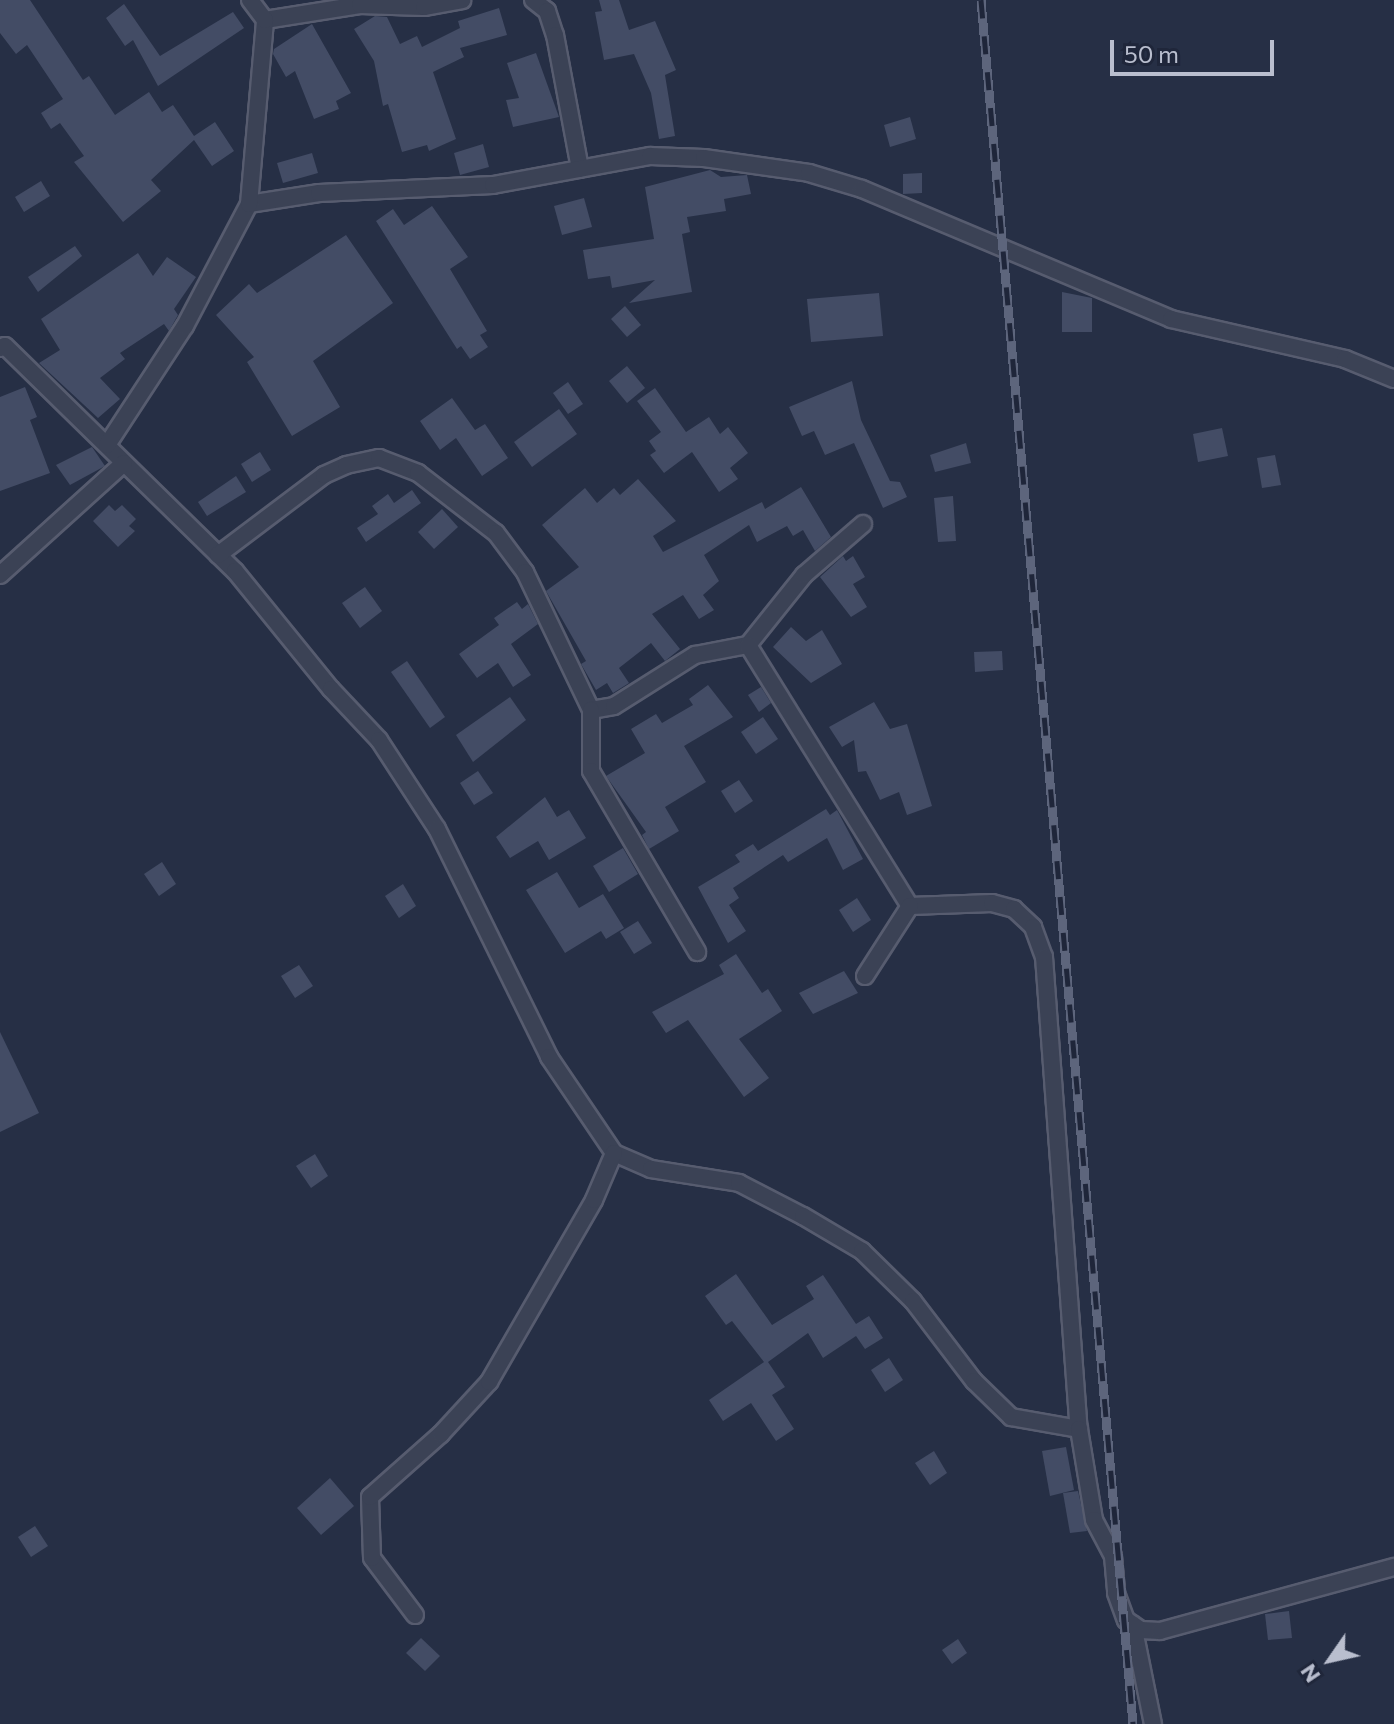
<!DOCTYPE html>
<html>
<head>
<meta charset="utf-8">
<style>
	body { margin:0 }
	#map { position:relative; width:1394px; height:1724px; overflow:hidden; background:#262f45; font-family:Commissioner,sans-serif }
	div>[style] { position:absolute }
	.building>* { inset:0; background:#434c65 }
	.roads { filter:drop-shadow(2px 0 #575c6f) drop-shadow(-2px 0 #575c6f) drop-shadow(0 2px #575c6f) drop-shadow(0 -2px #575c6f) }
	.minor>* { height:16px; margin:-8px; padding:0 8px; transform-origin:8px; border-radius:8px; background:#3b4255 }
	.rail>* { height:9px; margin-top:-4.5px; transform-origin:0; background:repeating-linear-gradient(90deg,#1f263a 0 18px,#5d657c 0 36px); box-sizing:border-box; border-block:2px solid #5d657c }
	span { translate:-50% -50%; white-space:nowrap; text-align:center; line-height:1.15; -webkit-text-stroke:6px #1f263a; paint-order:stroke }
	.north { position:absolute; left:1290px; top:1620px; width:80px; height:80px; -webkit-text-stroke:6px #1f263a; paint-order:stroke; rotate:236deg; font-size:22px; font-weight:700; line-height:32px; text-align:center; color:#b9bece }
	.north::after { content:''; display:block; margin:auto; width:28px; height:36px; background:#b9bece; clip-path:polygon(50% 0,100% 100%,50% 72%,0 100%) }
	.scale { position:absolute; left:1110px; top:40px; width:164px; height:36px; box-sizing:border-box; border:4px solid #b9bece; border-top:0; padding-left:10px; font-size:24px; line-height:28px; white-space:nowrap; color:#b9bece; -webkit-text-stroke:6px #1f263a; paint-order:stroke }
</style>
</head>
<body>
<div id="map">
	<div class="building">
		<i style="clip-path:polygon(0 0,30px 0,83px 80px,89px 76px,115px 115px,149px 92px,162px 112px,173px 105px,194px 136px,215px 122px,234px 151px,212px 166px,194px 140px,151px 180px,161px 191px,123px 222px,74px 162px,84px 156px,60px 123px,51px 129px,41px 113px,63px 99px,27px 45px,16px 54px,0 33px)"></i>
		<i style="clip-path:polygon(599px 0,619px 0,629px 30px,655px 21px,676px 70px,665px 75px,675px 136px,659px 139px,651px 93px,634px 54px,604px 60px,595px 12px,602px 11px)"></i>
		<i style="clip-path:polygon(124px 4px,160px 56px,233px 12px,244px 28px,158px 86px,133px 40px,125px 46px,106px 18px)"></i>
		<i style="clip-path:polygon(499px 8px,507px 35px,460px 48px,464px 57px,433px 72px,456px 139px,429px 151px,427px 145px,402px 152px,388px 104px,383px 106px,374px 61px,354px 29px,375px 16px,387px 17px,400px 44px,417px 36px,422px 47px,460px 28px,458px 21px)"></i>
		<i style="clip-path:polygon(312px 24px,351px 93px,336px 101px,339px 109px,314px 119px,295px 71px,286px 77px,273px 54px,274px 49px)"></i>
		<i style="clip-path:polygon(536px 53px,559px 117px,513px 127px,506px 100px,519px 98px,507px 63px)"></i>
		<i style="clip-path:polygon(910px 117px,916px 139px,890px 147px,884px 125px)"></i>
		<i style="clip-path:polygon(483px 144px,489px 167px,460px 175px,454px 153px)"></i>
		<i style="clip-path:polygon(312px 153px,318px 173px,283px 183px,277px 163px)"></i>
		<i style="clip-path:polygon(710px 170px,721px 177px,747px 175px,751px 194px,724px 199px,726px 211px,687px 217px,690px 232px,682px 234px,692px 292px,629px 303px,655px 280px,612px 288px,610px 276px,588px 279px,583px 250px,654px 239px,645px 187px)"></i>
		<i style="clip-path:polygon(922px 173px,922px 193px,903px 194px,903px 174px)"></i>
		<i style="clip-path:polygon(41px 181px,50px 196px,24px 212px,15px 197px)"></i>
		<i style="clip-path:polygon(584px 198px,592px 227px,562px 235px,554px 206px)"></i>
		<i style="clip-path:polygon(432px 206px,468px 257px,450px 269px,487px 331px,480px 335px,488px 347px,470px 359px,461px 346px,457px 349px,376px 221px,393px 209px,404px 225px)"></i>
		<i style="clip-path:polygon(346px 235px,393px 303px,313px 361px,340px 407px,292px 436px,247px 362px,254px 357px,216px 315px,249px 284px,257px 293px)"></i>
		<i style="clip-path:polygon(75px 246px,82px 256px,38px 292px,28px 277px)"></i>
		<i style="clip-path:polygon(138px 253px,153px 276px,167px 257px,196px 277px,174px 309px,178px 315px,169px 331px,164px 324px,120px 353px,125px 359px,100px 378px,120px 399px,98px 418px,39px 363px,60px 350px,41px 319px)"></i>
		<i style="clip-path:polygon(1062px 292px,1092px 298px,1092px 332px,1062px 332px)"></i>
		<i style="clip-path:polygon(879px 293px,883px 336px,811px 342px,807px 299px)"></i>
		<i style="clip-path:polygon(625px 306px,641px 325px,627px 337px,611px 319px)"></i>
		<i style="clip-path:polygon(627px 366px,645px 388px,627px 403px,609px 381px)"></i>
		<i style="clip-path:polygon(852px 381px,861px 420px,890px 481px,900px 482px,907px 497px,883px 508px,854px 443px,825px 455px,814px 431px,802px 436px,789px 407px)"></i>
		<i style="clip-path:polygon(568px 382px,583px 404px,568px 414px,553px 393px)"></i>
		<i style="clip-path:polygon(25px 387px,37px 417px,30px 420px,50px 473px,0 491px,0 397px)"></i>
		<i style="clip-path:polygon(655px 388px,686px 432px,709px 417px,720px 434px,728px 427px,748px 453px,730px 468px,738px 479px,719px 492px,692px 452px,664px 473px,650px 455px,656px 451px,649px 441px,661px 432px,637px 401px)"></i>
		<i style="clip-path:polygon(452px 398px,475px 430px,485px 424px,508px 458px,482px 476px,456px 438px,440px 450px,420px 421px)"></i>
		<i style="clip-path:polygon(559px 409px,577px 434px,532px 467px,514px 442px)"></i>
		<i style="clip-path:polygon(1222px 428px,1228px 456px,1198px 462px,1193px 434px)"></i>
		<i style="clip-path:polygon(966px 443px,971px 463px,935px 472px,930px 455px)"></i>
		<i style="clip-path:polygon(92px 447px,105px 466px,70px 485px,56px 465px)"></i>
		<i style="clip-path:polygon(260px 452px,271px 470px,252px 482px,241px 464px)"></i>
		<i style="clip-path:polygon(1275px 455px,1281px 485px,1262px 488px,1257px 458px)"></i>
		<i style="clip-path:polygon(236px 476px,246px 492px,207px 516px,198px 502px)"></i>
		<i style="clip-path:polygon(638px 479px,676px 521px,653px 536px,663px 552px,762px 502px,765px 509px,801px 487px,831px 537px,815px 551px,803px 530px,793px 536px,787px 526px,757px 542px,749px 525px,704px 555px,719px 581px,703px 595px,714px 610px,699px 619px,683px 595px,652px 614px,680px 649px,665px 661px,651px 643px,619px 668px,629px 683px,613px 693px,607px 683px,596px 690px,581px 664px,586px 661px,546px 591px,579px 567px,542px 525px,585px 488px,597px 503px,614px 488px,620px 495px)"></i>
		<i style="clip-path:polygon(412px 490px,421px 503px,366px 542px,357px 528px,378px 514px,372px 506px,388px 494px,394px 503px)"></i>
		<i style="clip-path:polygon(953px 496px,956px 541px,938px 542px,934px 498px)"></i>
		<i style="clip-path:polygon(109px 505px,115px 511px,122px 505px,136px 519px,129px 526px,135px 531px,118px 547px,93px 521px)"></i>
		<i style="clip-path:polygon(442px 509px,458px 527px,434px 549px,418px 532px)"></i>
		<i style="clip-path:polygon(843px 556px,846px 561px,853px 556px,865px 577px,853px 584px,867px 607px,851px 617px,820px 577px)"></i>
		<i style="clip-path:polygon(365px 587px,382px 611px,360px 628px,342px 603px)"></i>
		<i style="clip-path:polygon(517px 602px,522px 609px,528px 604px,538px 624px,511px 644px,531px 675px,513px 687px,498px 663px,477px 678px,459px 654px,499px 625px,494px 618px)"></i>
		<i style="clip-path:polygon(791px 627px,806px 641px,822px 630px,842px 664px,811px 683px,773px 647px)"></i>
		<i style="clip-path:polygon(1002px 651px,1003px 670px,975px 672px,974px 652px)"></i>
		<i style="clip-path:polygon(407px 661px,445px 717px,430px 728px,391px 672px)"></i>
		<i style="clip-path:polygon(708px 685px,733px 717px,684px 746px,706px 782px,665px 807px,679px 831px,649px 849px,642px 835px,646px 832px,606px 776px,645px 753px,631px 729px,656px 714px,662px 723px,693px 705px,689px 699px)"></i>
		<i style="clip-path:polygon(761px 687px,771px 703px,759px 712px,748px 695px)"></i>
		<i style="clip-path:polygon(510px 697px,526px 720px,473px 762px,456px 735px)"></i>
		<i style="clip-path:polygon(874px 702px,890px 729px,907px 724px,932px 806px,907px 815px,899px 792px,880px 800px,866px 771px,858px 772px,854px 740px,842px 747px,829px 727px)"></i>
		<i style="clip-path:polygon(763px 717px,778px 739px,756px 754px,741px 732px)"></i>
		<i style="clip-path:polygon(478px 771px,493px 793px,474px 805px,460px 783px)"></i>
		<i style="clip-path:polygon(739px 780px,753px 801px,735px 813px,721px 791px)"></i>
		<i style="clip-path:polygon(545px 797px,557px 817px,569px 810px,586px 838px,549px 860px,538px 841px,510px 858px,496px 837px)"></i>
		<i style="clip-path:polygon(826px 809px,830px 815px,837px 810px,863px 859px,843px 870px,827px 838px,788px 862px,783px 855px,733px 888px,739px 898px,729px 905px,746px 931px,728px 943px,698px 887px,740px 862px,735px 855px,753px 844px,758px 851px)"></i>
		<i style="clip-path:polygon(623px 848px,638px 874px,609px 892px,593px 866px)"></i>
		<i style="clip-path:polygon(162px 862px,176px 884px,159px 896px,144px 874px)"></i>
		<i style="clip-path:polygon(557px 872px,579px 908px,603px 894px,624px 928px,606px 939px,601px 931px,565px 953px,526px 890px)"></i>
		<i style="clip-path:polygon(403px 884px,416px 906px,399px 918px,385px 896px)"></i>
		<i style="clip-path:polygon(857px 898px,871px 920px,853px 932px,839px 910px)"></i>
		<i style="clip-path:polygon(638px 921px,652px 943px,634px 954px,620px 932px)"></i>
		<i style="clip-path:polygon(736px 954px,762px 993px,768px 989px,782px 1011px,739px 1039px,769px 1078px,744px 1097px,688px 1020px,666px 1033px,652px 1012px,724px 974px,719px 965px)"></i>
		<i style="clip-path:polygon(299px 965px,313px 986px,295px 998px,281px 976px)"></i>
		<i style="clip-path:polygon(844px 971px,858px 993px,813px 1014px,799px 993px)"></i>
		<i style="clip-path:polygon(0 1032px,39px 1113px,0 1132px)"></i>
		<i style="clip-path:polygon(315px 1154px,328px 1176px,311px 1188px,296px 1166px)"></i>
		<i style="clip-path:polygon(736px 1274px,772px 1325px,814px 1299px,806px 1286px,823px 1275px,856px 1324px,869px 1316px,883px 1338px,865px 1349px,856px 1336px,823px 1358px,808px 1333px,768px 1362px,785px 1387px,772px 1395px,794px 1429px,776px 1441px,751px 1403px,723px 1421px,709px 1400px,764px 1362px,732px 1321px,726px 1325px,705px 1296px)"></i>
		<i style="clip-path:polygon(889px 1358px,903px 1380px,885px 1392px,871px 1370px)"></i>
		<i style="clip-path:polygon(1066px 1447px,1074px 1490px,1050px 1496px,1042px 1451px)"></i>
		<i style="clip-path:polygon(934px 1451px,947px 1473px,930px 1485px,915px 1463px)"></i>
		<i style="clip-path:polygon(330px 1478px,354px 1506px,321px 1535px,297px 1508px)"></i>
		<i style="clip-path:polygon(1078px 1491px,1087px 1531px,1070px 1533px,1063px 1493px)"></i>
		<i style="clip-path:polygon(35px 1526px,48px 1546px,31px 1557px,18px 1537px)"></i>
		<i style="clip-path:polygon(1289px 1611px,1292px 1638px,1268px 1640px,1265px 1614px)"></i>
		<i style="clip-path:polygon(421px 1638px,440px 1656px,425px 1671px,406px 1653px)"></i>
		<i style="clip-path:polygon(958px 1639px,967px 1653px,952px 1664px,942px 1650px)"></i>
	</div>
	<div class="roads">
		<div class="minor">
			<i style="left:533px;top:0;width:18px;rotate:38deg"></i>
			<i style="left:547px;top:11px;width:25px;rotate:72deg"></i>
			<i style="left:555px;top:35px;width:136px;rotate:79.4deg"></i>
			<i style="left:265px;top:20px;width:96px;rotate:-9deg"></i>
			<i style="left:360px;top:5px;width:64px;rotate:1.8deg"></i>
			<i style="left:424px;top:7px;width:39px;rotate:-10deg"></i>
			<i style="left:249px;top:204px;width:71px;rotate:-8.9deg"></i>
			<i style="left:319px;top:193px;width:174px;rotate:-2.6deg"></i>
			<i style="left:493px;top:185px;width:160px;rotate:-10.5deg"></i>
			<i style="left:650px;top:156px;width:54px;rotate:2.1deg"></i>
			<i style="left:704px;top:158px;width:106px;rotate:8.1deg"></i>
			<i style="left:809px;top:173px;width:55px;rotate:16.8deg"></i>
			<i style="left:862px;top:189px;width:335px;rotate:22.8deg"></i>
			<i style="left:1171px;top:319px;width:179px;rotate:12.9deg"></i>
			<i style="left:1345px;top:359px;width:53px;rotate:22.2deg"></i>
			<i style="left:0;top:348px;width:5px;rotate:-22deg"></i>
			<i style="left:5px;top:346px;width:322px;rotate:44.4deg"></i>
			<i style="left:235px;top:571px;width:152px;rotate:50.9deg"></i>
			<i style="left:331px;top:689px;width:70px;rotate:46.7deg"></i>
			<i style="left:379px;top:740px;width:106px;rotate:56.9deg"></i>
			<i style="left:437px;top:829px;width:254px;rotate:63.8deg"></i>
			<i style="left:549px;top:1057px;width:116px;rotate:55.9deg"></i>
			<i style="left:614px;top:1153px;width:40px;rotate:23.4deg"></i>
			<i style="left:651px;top:1169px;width:89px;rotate:9deg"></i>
			<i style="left:739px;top:1183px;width:72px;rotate:27.3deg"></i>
			<i style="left:803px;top:1216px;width:69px;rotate:30.7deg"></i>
			<i style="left:862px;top:1251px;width:71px;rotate:44.4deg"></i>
			<i style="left:913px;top:1301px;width:101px;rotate:52.7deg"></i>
			<i style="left:974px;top:1381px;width:52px;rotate:44.2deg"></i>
			<i style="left:1011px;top:1417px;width:69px;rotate:10deg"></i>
			<i style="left:107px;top:445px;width:142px;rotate:-56.8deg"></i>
			<i style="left:185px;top:326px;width:138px;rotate:-62.3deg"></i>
			<i style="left:249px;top:204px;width:185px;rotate:-85deg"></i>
			<i style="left:265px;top:20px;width:25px;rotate:-127deg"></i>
			<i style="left:218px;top:555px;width:133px;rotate:-37deg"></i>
			<i style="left:324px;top:475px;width:24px;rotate:-24deg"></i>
			<i style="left:346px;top:465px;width:34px;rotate:-12deg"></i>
			<i style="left:379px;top:458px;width:42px;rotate:21deg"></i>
			<i style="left:418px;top:473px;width:98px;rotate:37.6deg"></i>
			<i style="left:496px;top:533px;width:49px;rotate:53.4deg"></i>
			<i style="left:525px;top:572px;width:153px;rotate:64.4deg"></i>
			<i style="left:591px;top:710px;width:23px;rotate:-10deg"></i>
			<i style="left:614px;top:706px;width:96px;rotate:-32.2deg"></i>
			<i style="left:695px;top:655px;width:54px;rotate:-10.7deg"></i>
			<i style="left:748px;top:645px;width:90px;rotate:-51.3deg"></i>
			<i style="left:804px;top:575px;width:78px;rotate:-40.8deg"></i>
			<i style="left:0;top:575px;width:167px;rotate:-42.1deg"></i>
			<i style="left:748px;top:645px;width:307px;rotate:58.2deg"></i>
			<i style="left:910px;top:906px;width:82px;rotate:-2.1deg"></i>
			<i style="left:992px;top:903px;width:23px;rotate:15deg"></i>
			<i style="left:1014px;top:909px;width:26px;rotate:43deg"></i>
			<i style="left:1033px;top:927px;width:32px;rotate:70deg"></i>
			<i style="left:1044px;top:957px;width:473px;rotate:85.8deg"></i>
			<i style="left:1079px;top:1429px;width:92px;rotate:80.6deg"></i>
			<i style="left:1094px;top:1520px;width:41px;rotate:62.2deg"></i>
			<i style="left:1113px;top:1556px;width:37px;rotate:85deg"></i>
			<i style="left:1116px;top:1593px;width:29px;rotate:70deg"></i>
			<i style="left:1126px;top:1620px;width:18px;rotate:34deg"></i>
			<i style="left:1141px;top:1630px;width:19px;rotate:3deg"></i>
			<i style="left:1160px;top:1631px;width:243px;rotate:-15.3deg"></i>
			<i style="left:591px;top:710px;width:61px;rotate:90deg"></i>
			<i style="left:591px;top:771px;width:210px;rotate:59.6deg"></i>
			<i style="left:865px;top:976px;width:83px;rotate:-57.3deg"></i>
			<i style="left:415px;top:1615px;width:71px;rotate:-127deg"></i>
			<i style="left:372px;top:1558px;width:61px;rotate:-91.9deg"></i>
			<i style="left:370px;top:1497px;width:95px;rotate:-41.6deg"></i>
			<i style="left:441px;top:1434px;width:71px;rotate:-47.3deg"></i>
			<i style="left:489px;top:1382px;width:210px;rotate:-60deg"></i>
			<i style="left:594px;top:1200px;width:51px;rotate:-66.9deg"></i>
			<i style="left:1133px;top:1625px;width:101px;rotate:78.6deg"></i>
		</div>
	</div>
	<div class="rail">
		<i style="left:981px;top:0;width:1731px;rotate:84.96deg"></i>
	</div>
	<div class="north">N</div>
	<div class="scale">50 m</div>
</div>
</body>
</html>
